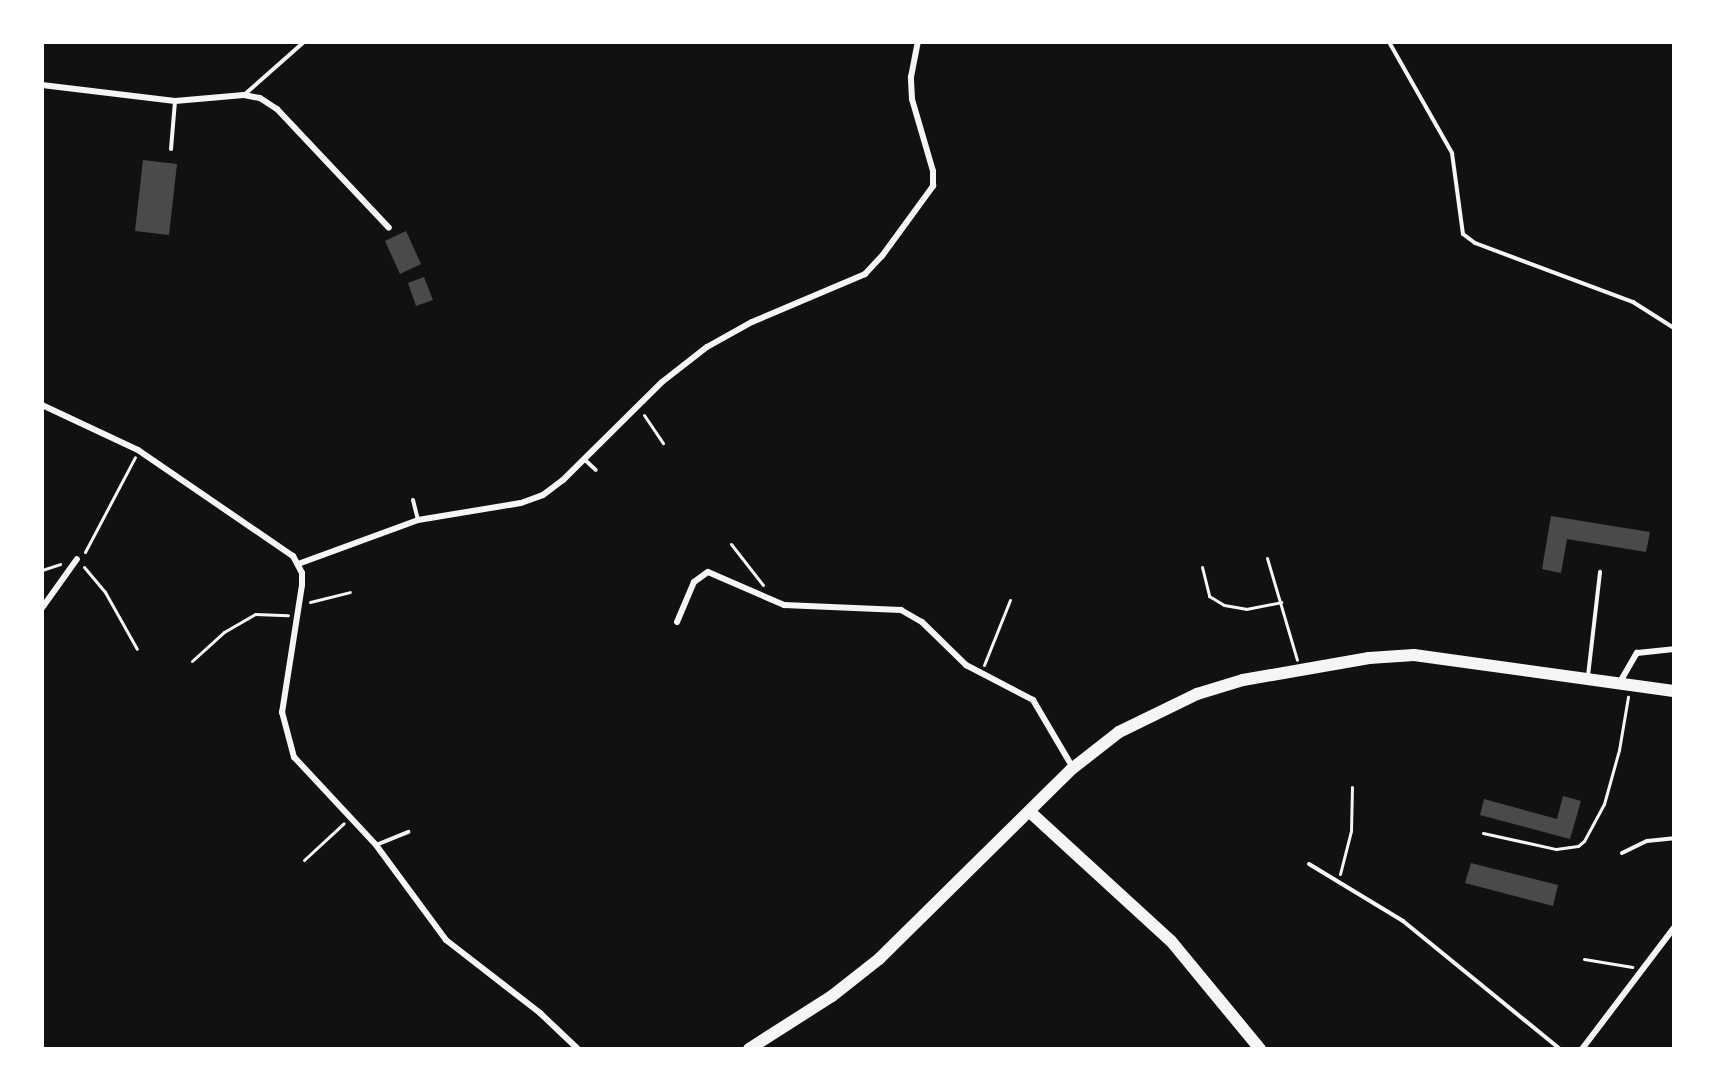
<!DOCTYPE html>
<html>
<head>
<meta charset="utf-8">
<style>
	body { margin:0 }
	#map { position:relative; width:1716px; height:1091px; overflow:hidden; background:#111; font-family:Signika,sans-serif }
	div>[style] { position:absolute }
	.building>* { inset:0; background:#4a4a4a }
	.path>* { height:3px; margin:-1.5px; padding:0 1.5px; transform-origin:1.5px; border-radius:1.5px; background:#f5f5f5 }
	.service>* { height:4px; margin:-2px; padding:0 2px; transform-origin:2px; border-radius:2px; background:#f5f5f5 }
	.minor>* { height:6px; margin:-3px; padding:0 3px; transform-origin:3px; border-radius:3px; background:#f5f5f5 }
	.primary>* { height:12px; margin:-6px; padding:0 6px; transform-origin:6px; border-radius:6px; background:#f5f5f5 }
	span { translate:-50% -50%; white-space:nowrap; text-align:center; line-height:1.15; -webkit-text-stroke:4.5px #fff; paint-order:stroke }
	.frame { position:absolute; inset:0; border:44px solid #fff; pointer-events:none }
</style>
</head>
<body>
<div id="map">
	<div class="building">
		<i style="clip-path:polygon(143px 160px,177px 164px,169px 235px,135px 231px)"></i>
		<i style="clip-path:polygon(406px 231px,421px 264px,400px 274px,385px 241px)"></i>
		<i style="clip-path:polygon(424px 277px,433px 300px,416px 306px,408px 283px)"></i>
		<i style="clip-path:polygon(1551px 516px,1650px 532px,1646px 552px,1567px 539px,1561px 573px,1542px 569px)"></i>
		<i style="clip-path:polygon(1563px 796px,1581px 801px,1570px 839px,1480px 815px,1484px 799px,1557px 819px)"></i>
		<i style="clip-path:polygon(1471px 863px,1558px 885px,1553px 906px,1465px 883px)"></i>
	</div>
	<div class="path">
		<i style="left:644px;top:415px;width:34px;rotate:56deg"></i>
		<i style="left:731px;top:544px;width:52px;rotate:52deg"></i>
		<i style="left:85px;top:552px;width:107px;rotate:-62.2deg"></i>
		<i style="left:1267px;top:558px;width:106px;rotate:73.6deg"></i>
		<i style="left:84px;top:567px;width:33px;rotate:50deg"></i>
		<i style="left:105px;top:592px;width:65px;rotate:60.7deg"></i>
		<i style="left:1202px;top:567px;width:30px;rotate:76deg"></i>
		<i style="left:1209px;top:596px;width:17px;rotate:31deg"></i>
		<i style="left:1224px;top:605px;width:22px;rotate:10deg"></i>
		<i style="left:1246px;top:609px;width:36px;rotate:-11deg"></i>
		<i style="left:42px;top:570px;width:19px;rotate:-18deg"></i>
		<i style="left:310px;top:602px;width:41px;rotate:-14deg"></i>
		<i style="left:192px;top:661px;width:43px;rotate:-42.2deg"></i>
		<i style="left:224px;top:632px;width:36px;rotate:-30deg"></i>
		<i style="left:255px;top:614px;width:33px;rotate:2deg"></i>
		<i style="left:984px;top:665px;width:70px;rotate:-68.2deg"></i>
		<i style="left:1483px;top:833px;width:75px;rotate:12.4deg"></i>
		<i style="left:1556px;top:849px;width:22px;rotate:-8deg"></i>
		<i style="left:1578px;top:846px;width:8px;rotate:-40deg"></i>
		<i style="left:1584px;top:841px;width:42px;rotate:-61.6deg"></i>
		<i style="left:1604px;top:804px;width:56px;rotate:-74.5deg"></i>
		<i style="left:1619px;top:750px;width:54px;rotate:-80.4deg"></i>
		<i style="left:304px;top:860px;width:54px;rotate:-42.8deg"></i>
		<i style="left:1340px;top:874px;width:44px;rotate:-75.7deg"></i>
		<i style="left:1351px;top:831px;width:44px;rotate:-88.7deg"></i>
		<i style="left:1584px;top:959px;width:49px;rotate:9.5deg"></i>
	</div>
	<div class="service">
		<i style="left:1389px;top:42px;width:128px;rotate:60.4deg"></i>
		<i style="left:1452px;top:153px;width:82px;rotate:82.3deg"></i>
		<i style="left:1463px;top:234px;width:15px;rotate:37deg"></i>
		<i style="left:1475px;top:243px;width:169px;rotate:20.5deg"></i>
		<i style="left:1633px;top:302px;width:49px;rotate:32.4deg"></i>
		<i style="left:244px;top:95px;width:80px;rotate:-41.5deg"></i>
		<i style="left:171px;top:149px;width:48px;rotate:-85.2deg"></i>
		<i style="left:584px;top:459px;width:16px;rotate:43deg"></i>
		<i style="left:413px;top:500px;width:21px;rotate:76deg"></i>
		<i style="left:1588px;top:676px;width:105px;rotate:-83.4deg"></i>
		<i style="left:376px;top:845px;width:35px;rotate:-22deg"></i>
		<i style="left:1622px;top:853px;width:28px;rotate:-26deg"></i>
		<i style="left:1647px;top:841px;width:27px;rotate:-6deg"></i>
		<i style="left:1309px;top:864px;width:110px;rotate:31.2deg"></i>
		<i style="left:1403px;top:921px;width:203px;rotate:39.2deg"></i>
	</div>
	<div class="minor">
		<i style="left:42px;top:85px;width:134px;rotate:6.9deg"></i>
		<i style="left:175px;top:101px;width:69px;rotate:-5deg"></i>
		<i style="left:244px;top:95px;width:16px;rotate:11deg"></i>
		<i style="left:260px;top:98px;width:20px;rotate:33deg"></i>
		<i style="left:277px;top:109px;width:163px;rotate:46.7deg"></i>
		<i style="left:42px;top:405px;width:106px;rotate:25.1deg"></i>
		<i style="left:138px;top:450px;width:188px;rotate:34.4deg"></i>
		<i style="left:293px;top:556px;width:19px;rotate:62deg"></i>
		<i style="left:302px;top:573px;width:12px;rotate:90deg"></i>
		<i style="left:302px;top:585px;width:129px;rotate:98.9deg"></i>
		<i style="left:282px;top:712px;width:47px;rotate:75.1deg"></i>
		<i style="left:294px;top:757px;width:120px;rotate:47deg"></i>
		<i style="left:376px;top:845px;width:118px;rotate:53.6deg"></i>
		<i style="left:446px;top:940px;width:119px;rotate:37.8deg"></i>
		<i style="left:540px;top:1013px;width:52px;rotate:43.5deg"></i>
		<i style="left:298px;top:564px;width:128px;rotate:-20.1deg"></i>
		<i style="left:418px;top:520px;width:104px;rotate:-9.4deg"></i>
		<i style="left:521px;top:503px;width:23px;rotate:-20deg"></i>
		<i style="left:543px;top:495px;width:25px;rotate:-37deg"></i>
		<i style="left:563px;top:480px;width:139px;rotate:-44.7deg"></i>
		<i style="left:662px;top:382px;width:57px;rotate:-37.9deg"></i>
		<i style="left:707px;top:347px;width:51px;rotate:-29.1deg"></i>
		<i style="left:752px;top:322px;width:123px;rotate:-23deg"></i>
		<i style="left:865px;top:274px;width:25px;rotate:-47deg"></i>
		<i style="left:882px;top:256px;width:87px;rotate:-53.9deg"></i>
		<i style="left:933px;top:186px;width:15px;rotate:-90deg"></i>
		<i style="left:933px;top:171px;width:75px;rotate:-106.3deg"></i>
		<i style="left:912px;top:99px;width:22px;rotate:-93deg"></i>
		<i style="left:911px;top:77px;width:36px;rotate:-79deg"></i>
		<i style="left:42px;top:608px;width:60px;rotate:-54.5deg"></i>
		<i style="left:677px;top:622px;width:43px;rotate:-67deg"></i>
		<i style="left:694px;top:582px;width:17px;rotate:-36deg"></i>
		<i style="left:708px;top:572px;width:83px;rotate:23.5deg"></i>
		<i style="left:784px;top:605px;width:117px;rotate:2.4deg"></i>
		<i style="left:901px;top:610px;width:24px;rotate:30deg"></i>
		<i style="left:922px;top:622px;width:62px;rotate:44.3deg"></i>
		<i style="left:966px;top:665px;width:76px;rotate:27.6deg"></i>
		<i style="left:1033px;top:700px;width:79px;rotate:59.5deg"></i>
		<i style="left:1620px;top:682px;width:34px;rotate:-60deg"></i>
		<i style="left:1637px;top:653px;width:37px;rotate:-6deg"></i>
		<i style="left:1582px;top:1049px;width:152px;rotate:-52.8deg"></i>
	</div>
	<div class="primary">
		<i style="left:1030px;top:812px;width:191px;rotate:42.5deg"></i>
		<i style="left:1171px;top:941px;width:140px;rotate:50.5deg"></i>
		<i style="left:749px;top:1049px;width:98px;rotate:-32.6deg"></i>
		<i style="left:832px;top:996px;width:60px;rotate:-38.2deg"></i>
		<i style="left:879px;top:959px;width:272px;rotate:-44.6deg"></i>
		<i style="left:1073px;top:768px;width:58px;rotate:-38deg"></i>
		<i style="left:1119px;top:732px;width:87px;rotate:-26deg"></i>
		<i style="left:1197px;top:694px;width:48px;rotate:-16.9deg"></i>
		<i style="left:1243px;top:680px;width:128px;rotate:-9.9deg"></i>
		<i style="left:1369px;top:658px;width:45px;rotate:-3.8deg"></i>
		<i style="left:1414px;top:655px;width:262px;rotate:7.9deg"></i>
	</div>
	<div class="frame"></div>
</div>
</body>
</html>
